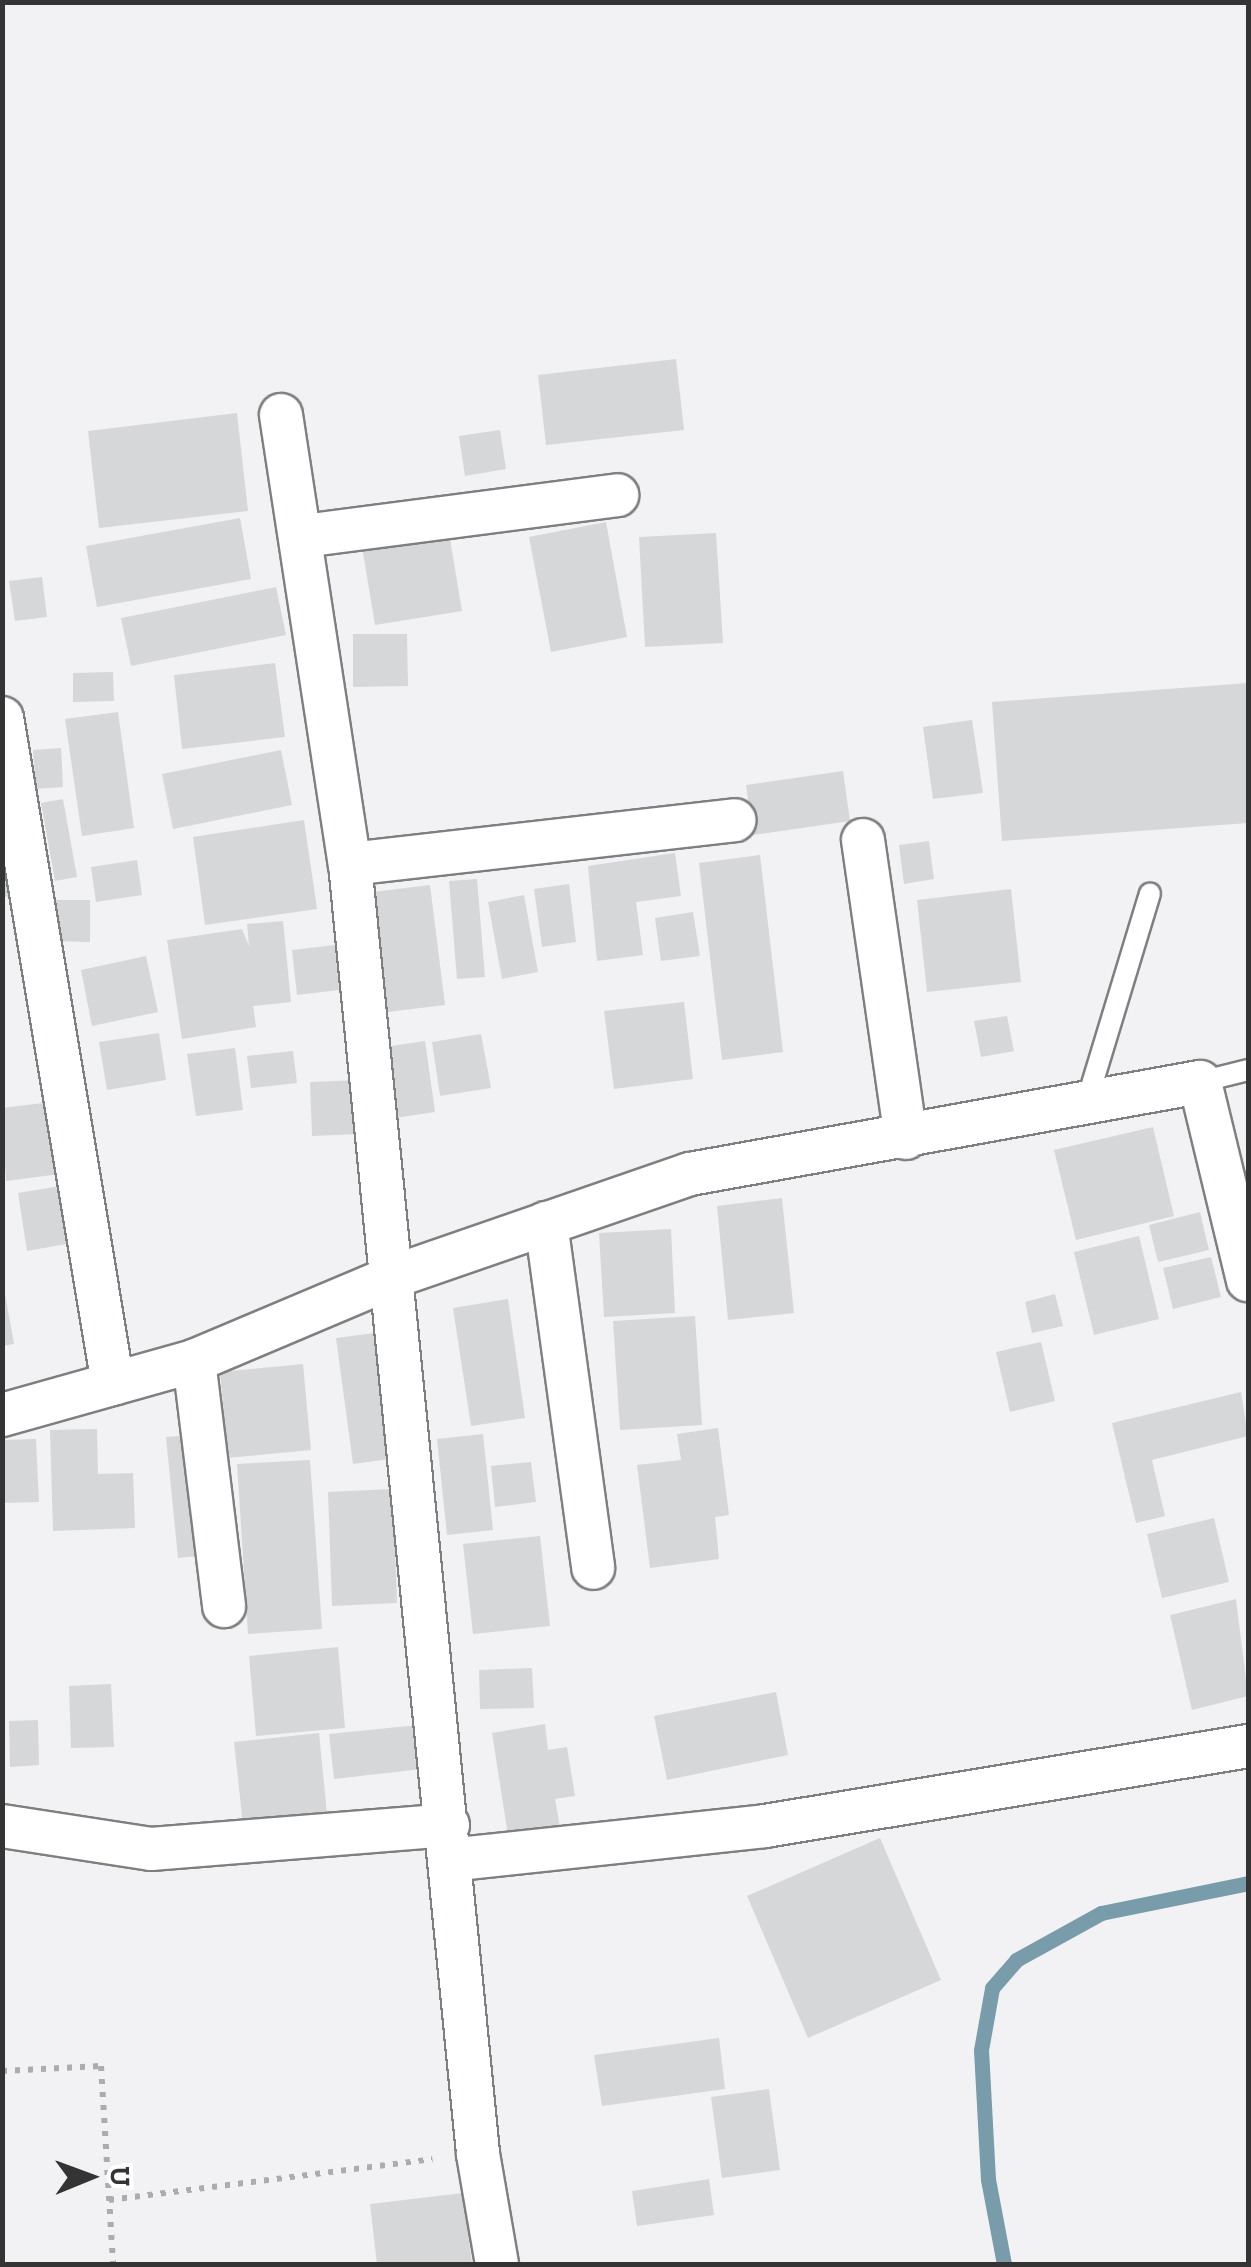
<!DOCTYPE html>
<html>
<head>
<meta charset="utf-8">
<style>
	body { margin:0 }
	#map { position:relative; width:1251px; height:2267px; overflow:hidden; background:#f2f2f5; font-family:"Zilla Slab",serif }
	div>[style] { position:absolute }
	.stream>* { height:15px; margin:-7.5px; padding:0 7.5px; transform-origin:7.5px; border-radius:7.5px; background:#789caa }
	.building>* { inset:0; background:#d6d7d9 }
	.path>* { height:6px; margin-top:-3px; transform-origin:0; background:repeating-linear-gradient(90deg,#acacaf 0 5px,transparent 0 13px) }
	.roads { filter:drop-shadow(2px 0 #7e7f81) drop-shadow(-2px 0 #7e7f81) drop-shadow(0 2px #7e7f81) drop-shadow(0 -2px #7e7f81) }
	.service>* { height:20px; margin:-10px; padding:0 10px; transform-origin:10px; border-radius:10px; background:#fff }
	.minor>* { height:42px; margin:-21px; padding:0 21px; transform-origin:21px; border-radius:21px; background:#fff }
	span { translate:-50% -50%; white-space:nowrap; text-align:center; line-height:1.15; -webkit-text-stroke:10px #fff; paint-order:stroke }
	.frame { position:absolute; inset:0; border:5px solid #343435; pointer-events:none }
	.north { position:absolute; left:40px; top:2127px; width:100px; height:100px; -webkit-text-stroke:8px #fff; paint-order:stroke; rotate:89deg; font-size:28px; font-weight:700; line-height:40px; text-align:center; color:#343435 }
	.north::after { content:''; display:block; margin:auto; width:35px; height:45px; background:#343435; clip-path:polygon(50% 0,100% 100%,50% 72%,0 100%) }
</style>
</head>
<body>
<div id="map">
	<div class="stream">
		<i style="left:1004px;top:2264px;width:86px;rotate:-100.7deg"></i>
		<i style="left:988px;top:2179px;width:129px;rotate:-93.1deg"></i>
		<i style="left:981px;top:2050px;width:63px;rotate:-79.9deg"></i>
		<i style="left:992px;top:1988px;width:37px;rotate:-49deg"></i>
		<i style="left:1016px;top:1960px;width:97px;rotate:-28.9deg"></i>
		<i style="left:1101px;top:1913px;width:150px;rotate:-11.5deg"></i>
	</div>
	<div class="building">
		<i style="clip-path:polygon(676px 359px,684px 430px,546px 445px,538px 375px)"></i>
		<i style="clip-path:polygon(237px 413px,248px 511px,99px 528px,88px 431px)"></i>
		<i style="clip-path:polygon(500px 430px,506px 469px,465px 476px,459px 436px)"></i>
		<i style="clip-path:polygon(240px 518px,251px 579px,97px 607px,86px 546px)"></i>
		<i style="clip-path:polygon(606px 522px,627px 637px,551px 652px,529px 537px)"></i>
		<i style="clip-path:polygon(449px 533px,462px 611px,375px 625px,362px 547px)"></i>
		<i style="clip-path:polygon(716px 533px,723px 643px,645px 647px,639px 537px)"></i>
		<i style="clip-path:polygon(42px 577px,47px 617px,15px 621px,9px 581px)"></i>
		<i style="clip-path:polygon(276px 587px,286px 635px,131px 666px,121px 618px)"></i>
		<i style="clip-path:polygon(353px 634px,407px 634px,408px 686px,353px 687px)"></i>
		<i style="clip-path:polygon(275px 663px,285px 737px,182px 749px,174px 675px)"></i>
		<i style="clip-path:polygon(113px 672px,114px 701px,73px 702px,73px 673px)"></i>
		<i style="clip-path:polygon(1248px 683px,1248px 823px,1002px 841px,992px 702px)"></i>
		<i style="clip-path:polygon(118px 712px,134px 828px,82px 836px,65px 719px)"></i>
		<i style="clip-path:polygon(972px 720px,983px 793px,933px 799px,923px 727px)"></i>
		<i style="clip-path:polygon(61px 748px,63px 787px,36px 789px,33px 750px)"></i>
		<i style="clip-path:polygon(281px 750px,292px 805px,173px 829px,162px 774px)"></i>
		<i style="clip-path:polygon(843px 771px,850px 821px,753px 835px,746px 785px)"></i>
		<i style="clip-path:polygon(63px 799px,77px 877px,55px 881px,41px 803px)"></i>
		<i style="clip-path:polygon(304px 820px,317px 909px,205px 925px,193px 837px)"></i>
		<i style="clip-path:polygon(2px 825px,14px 896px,2px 897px)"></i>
		<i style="clip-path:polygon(929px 841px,934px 879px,904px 884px,899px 845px)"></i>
		<i style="clip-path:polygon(675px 853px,681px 896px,636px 902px,643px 955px,597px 961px,588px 866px)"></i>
		<i style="clip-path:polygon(760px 855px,783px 1052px,722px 1060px,699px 863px)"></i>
		<i style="clip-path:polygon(137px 860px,142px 895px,96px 902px,91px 867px)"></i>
		<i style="clip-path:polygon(477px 879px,485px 977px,457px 979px,449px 881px)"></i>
		<i style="clip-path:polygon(569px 884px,576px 942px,542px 947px,534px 889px)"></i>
		<i style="clip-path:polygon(430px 885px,445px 1005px,380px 1013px,365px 893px)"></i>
		<i style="clip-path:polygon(1011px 889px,1021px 982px,927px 992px,917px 900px)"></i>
		<i style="clip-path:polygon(524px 895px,538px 972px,502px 979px,488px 902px)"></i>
		<i style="clip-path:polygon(55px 900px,90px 900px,90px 942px,54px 941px)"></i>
		<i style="clip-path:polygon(693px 912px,700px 956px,661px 961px,655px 918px)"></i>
		<i style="clip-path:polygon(283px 921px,291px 1002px,253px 1006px,256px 1027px,182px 1039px,167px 940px,242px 929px,249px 946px,247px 924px)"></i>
		<i style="clip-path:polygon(335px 945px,339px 990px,297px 995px,292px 950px)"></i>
		<i style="clip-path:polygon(146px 956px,158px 1012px,92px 1026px,81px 970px)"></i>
		<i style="clip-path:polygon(684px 1002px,693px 1079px,614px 1089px,604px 1011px)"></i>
		<i style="clip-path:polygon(1007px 1016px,1014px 1051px,981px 1057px,974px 1021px)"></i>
		<i style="clip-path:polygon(159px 1033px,166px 1080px,107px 1090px,99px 1042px)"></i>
		<i style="clip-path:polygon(481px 1034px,491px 1088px,440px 1096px,432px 1042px)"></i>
		<i style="clip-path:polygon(425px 1041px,435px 1112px,395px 1118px,384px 1047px)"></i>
		<i style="clip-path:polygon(235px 1048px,243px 1110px,196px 1116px,187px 1054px)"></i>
		<i style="clip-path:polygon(293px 1051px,297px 1083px,251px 1088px,247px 1056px)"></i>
		<i style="clip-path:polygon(358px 1080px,360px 1134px,312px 1136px,310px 1082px)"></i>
		<i style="clip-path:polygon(59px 1101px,68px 1173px,6px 1181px,2px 1108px)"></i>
		<i style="clip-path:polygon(1153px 1127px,1174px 1216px,1076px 1240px,1054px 1150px)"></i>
		<i style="clip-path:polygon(73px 1184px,83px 1241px,27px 1251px,18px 1193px)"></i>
		<i style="clip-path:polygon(782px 1198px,794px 1313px,728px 1320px,717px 1206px)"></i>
		<i style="clip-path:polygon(1200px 1212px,1209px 1250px,1158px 1262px,1149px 1225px)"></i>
		<i style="clip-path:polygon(671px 1229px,675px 1313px,604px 1317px,599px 1233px)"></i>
		<i style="clip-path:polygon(1139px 1236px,1159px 1319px,1094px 1335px,1074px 1252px)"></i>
		<i style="clip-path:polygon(1211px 1257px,1221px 1297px,1173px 1309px,1163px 1268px)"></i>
		<i style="clip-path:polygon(2px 1277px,14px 1344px,2px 1346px)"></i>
		<i style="clip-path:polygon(1055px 1294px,1063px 1326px,1032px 1333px,1025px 1302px)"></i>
		<i style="clip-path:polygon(508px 1299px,525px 1418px,471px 1426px,453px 1308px)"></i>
		<i style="clip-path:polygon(695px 1316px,702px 1425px,620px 1430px,613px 1321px)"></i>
		<i style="clip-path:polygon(382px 1332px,398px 1458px,353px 1464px,336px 1338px)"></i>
		<i style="clip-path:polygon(1041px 1342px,1055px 1401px,1010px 1412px,996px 1352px)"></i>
		<i style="clip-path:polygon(303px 1364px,311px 1450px,228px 1458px,220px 1372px)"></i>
		<i style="clip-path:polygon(1241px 1392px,1248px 1436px,1152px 1460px,1165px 1516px,1136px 1523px,1112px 1423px)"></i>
		<i style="clip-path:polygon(718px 1428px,729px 1515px,715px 1517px,719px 1559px,650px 1568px,637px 1465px,681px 1460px,677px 1434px)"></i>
		<i style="clip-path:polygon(97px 1429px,98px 1474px,133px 1473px,135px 1528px,53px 1531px,50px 1430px)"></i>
		<i style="clip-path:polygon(198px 1434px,210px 1555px,178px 1558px,166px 1437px)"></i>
		<i style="clip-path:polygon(483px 1434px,493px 1530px,447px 1535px,437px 1439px)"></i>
		<i style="clip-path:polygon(36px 1439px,39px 1502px,2px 1503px,2px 1440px)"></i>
		<i style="clip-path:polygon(310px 1460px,322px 1629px,248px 1634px,237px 1464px)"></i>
		<i style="clip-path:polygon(531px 1462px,536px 1502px,495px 1507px,491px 1466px)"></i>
		<i style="clip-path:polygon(393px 1489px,397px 1603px,332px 1606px,328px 1492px)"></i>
		<i style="clip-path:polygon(1214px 1518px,1229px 1582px,1162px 1598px,1147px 1534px)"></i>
		<i style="clip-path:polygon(540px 1536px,550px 1626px,473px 1634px,463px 1544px)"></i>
		<i style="clip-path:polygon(1236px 1599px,1248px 1696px,1192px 1710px,1170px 1615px)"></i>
		<i style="clip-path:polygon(338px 1647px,345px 1728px,256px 1736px,249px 1656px)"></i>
		<i style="clip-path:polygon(532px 1668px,534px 1708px,480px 1709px,479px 1670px)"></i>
		<i style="clip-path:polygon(111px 1684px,114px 1747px,71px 1748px,69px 1686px)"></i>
		<i style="clip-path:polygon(776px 1692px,788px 1755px,667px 1780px,654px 1716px)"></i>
		<i style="clip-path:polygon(38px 1720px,39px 1765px,10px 1767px,9px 1721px)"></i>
		<i style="clip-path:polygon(545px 1724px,548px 1750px,567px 1747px,575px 1796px,555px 1799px,561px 1833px,509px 1842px,492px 1733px)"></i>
		<i style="clip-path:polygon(418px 1725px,422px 1769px,334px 1779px,329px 1734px)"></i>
		<i style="clip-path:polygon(319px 1733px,328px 1824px,244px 1834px,234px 1742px)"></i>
		<i style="clip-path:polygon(880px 1838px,941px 1980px,808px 2038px,747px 1896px)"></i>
		<i style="clip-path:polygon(719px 2038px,725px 2089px,602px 2106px,594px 2055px)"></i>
		<i style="clip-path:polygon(769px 2089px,780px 2170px,722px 2178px,711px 2097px)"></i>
		<i style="clip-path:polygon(709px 2179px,714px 2215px,637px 2226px,632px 2191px)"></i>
		<i style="clip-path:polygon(463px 2193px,472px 2264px,377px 2264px,370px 2204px)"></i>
	</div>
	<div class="path">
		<i style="left:2px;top:2071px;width:99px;rotate:-2.9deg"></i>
		<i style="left:101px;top:2066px;width:198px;rotate:86.5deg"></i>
		<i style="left:109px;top:2200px;width:326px;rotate:-7.2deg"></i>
	</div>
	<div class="roads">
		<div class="service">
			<i style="left:1200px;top:1082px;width:49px;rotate:-14deg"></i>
			<i style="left:1086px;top:1104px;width:220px;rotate:-73.1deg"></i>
		</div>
		<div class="minor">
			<i style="left:281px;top:415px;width:454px;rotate:81.3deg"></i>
			<i style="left:350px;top:864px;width:1296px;rotate:84.33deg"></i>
			<i style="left:478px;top:2154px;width:112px;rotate:80.2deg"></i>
			<i style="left:303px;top:536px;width:317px;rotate:-7.4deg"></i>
			<i style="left:2px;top:718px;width:675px;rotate:80.54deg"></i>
			<i style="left:863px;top:840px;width:301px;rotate:81.8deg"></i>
			<i style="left:350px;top:864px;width:387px;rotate:-6.5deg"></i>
			<i style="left:546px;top:1223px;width:348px;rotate:82.2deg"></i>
			<i style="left:194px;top:1361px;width:247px;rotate:83deg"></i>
			<i style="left:2px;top:1415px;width:199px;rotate:-15.7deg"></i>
			<i style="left:194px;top:1361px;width:218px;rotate:-22.9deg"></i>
			<i style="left:395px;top:1276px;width:312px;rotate:-19.1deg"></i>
			<i style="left:690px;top:1174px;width:518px;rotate:-10.23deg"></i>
			<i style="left:1200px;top:1082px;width:204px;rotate:76.4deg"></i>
			<i style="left:2px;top:1826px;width:151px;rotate:8.8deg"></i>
			<i style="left:151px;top:1849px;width:298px;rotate:-4.6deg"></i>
			<i style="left:449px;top:1860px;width:318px;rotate:-6.1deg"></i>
			<i style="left:765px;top:1826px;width:490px;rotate:-9.4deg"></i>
		</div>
	</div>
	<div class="frame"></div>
	<div class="north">U</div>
</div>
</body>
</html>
